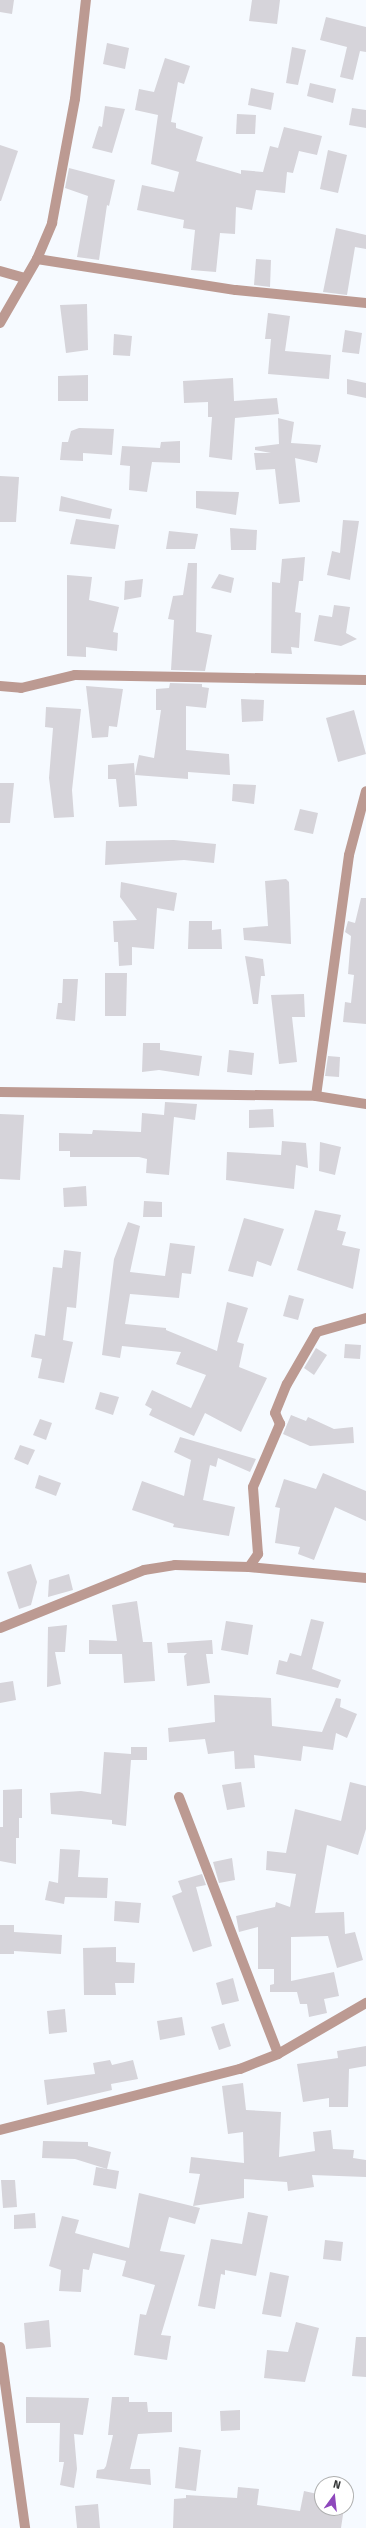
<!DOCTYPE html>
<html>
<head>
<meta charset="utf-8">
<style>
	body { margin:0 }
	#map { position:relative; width:366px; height:2528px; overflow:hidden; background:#f6faff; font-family:"Fira Sans",sans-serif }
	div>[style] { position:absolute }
	.building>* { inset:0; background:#d6d4da }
	.minor>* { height:10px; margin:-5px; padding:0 5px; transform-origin:5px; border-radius:5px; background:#bc9a92 }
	span { translate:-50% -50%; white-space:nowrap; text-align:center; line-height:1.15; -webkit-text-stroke:3px #fff; paint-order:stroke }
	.north { position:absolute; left:314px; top:2476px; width:40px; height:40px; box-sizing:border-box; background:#fff; border:1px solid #aeafaf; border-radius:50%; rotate:15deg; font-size:11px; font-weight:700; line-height:16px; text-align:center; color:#343637 }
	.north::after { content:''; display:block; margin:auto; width:14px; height:18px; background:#8e48bc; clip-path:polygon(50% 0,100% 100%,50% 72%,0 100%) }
</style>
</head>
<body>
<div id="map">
	<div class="building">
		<i style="clip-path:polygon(0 0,14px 0,12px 14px,0 12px)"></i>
		<i style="clip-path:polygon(252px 0,280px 0,277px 24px,249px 21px)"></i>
		<i style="clip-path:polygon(326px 17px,366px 27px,366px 52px,360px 51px,353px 80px,340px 77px,347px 47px,320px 40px)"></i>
		<i style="clip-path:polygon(107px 43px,129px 48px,125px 69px,103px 64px)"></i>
		<i style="clip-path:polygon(292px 47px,306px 50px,298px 85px,286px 83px)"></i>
		<i style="clip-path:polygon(165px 58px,190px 66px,184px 84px,178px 82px,171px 122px,176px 123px,176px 128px,203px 137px,196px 161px,241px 174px,241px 170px,263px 172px,270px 146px,278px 148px,284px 127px,322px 136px,317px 155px,299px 151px,293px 173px,287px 172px,285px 193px,256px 190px,252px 210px,236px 207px,235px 234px,220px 233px,216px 272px,191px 270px,195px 230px,183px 228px,184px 220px,137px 210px,142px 185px,174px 192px,179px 172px,151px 164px,158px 115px,135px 110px,139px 89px,154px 92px)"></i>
		<i style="clip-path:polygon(310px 83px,336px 89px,333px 103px,307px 96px)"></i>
		<i style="clip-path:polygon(251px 88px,274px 93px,271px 110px,248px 105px)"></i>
		<i style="clip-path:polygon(105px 106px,125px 109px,112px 153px,92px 148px,99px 126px,102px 127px)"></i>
		<i style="clip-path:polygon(352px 108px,366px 110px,366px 128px,349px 125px)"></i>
		<i style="clip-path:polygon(237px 114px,256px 115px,255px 134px,236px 134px)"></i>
		<i style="clip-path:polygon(0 145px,18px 151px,1px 201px,0 201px)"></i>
		<i style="clip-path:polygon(328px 150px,347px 155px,338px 193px,320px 189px)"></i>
		<i style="clip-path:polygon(69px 168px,115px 180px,109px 206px,107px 205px,99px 260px,77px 257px,88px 196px,65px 188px)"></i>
		<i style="clip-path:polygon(336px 228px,366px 235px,366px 249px,355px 247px,347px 295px,323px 292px)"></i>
		<i style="clip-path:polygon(256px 259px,271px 260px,270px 287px,254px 285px)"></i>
		<i style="clip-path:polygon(87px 304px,88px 350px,66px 353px,60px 305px)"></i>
		<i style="clip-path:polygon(268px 313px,290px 316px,285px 351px,331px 355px,329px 379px,268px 374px,271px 339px,265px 339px)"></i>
		<i style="clip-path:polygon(345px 330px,362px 333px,359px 354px,342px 352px)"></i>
		<i style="clip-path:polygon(114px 334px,132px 336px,130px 356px,113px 355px)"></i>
		<i style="clip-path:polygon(88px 375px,88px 401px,58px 401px,58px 376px)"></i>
		<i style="clip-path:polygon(233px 378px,234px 401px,277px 398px,279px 414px,235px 418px,232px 460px,209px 457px,212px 417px,208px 417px,208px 402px,184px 403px,183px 381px)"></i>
		<i style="clip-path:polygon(347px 379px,366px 383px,366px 398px,347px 394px)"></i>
		<i style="clip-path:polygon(278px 418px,294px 422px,291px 443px,321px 445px,317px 463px,295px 458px,300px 502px,279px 504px,275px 469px,256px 470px,254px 453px,271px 453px,255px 450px,255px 447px,279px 444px)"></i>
		<i style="clip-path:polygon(79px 428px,114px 429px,112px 455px,83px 453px,83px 461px,60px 460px,62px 442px,68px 442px,71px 431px)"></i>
		<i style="clip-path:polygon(180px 441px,180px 463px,152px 462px,147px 492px,129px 490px,130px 466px,120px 465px,122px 446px,160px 448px,161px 442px)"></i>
		<i style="clip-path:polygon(0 476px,19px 477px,16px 522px,0 522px)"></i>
		<i style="clip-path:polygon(196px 491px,239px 492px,236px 515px,196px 508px)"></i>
		<i style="clip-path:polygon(61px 496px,112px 509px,110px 519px,59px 511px)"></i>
		<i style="clip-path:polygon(76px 519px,119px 525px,115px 549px,70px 544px)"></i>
		<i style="clip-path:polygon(343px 520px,359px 521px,350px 580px,327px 575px,332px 551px,340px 553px)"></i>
		<i style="clip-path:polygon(230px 528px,257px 530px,256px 550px,231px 550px)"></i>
		<i style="clip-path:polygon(169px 531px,198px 534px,195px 549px,166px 549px)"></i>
		<i style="clip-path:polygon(305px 557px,303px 581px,299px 581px,295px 612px,301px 613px,299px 648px,291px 647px,292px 654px,271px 653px,272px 582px,280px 583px,282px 559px)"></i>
		<i style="clip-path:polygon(188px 563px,197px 563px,196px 632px,212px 635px,205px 671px,171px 670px,174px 620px,168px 619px,173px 596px,183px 595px)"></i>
		<i style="clip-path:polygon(219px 574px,234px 578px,231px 593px,211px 588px)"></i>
		<i style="clip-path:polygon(67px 575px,92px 577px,89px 600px,119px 607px,113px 632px,118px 633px,117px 651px,86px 647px,86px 657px,67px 656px)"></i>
		<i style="clip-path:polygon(143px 579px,141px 597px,124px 600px,125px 581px)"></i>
		<i style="clip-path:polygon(334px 605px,350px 607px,346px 633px,357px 639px,341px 646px,314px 641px,319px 615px,332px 617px)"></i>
		<i style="clip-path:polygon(170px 683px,202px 684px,202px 687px,209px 688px,206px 708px,186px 706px,186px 750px,229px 754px,230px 775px,188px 772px,188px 779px,135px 775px,139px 755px,154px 758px,161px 710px,156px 710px,156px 689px,169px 688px)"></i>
		<i style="clip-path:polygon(86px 686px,123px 689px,117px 727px,109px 726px,108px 737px,92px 738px)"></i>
		<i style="clip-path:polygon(241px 699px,264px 700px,263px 721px,242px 722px)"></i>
		<i style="clip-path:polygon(46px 707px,81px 709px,72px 790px,74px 817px,54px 818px,49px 778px,53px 728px,45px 727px)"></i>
		<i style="clip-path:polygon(354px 710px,366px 754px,338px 762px,326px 718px)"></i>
		<i style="clip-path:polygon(134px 763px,137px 806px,119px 807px,116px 779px,108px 779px,108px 765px)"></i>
		<i style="clip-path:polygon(0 783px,14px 783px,10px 823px,0 823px)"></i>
		<i style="clip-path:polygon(233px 784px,256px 785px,254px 804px,232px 801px)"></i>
		<i style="clip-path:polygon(300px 809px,318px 813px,313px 834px,294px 830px)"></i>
		<i style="clip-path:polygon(174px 840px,216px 844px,214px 863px,184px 860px,105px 865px,106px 841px)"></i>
		<i style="clip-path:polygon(286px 879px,289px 882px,291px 944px,244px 940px,243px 928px,268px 926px,265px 881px)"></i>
		<i style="clip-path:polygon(121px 882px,177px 893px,174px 911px,157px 908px,154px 949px,132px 947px,132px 965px,119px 966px,118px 942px,114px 942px,113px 921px,137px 920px,120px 897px)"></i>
		<i style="clip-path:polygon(361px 898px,366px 898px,366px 1024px,343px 1022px,345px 1002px,351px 1003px,354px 975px,348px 974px,351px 936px,345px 932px,348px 921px,355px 923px)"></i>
		<i style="clip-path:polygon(189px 921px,212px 921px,212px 930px,221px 929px,222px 949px,188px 949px)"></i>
		<i style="clip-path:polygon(245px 956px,263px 959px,265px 976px,261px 976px,258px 1004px,253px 1004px)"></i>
		<i style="clip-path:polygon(105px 973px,127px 973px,126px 1016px,105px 1016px)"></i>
		<i style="clip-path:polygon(63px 979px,78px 979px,75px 1021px,56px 1019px,58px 1003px,62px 1003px)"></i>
		<i style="clip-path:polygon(304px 994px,305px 1017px,292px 1017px,297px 1062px,279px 1064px,271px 995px)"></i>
		<i style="clip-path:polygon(143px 1043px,160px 1043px,160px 1050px,202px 1056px,199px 1076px,159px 1070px,142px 1072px)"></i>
		<i style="clip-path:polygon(229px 1050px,254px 1053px,252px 1075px,227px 1072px)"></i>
		<i style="clip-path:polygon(328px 1056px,340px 1057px,339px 1077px,325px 1076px)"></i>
		<i style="clip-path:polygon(165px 1102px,197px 1104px,195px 1120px,174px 1117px,169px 1175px,146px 1173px,147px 1159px,139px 1157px,70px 1157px,70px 1151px,59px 1151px,59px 1133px,92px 1134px,93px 1130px,141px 1132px,142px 1113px,164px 1115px)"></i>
		<i style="clip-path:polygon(273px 1109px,274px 1127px,249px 1128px,249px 1110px)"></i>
		<i style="clip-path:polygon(0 1114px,24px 1115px,20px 1180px,0 1179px)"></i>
		<i style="clip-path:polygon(282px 1141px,306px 1143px,308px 1168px,296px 1165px,294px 1189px,226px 1180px,227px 1152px,281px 1155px)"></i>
		<i style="clip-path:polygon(320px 1142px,341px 1147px,335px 1175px,319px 1171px)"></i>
		<i style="clip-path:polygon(86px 1186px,87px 1206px,64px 1207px,63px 1188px)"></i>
		<i style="clip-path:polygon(144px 1201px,162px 1202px,162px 1217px,143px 1217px)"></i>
		<i style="clip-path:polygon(315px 1210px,341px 1215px,337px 1230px,346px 1232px,342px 1245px,360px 1249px,353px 1289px,297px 1270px)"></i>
		<i style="clip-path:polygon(244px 1218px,284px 1229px,271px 1266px,257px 1261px,253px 1277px,228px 1271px)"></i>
		<i style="clip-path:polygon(128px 1222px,140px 1226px,130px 1272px,165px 1276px,170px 1243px,195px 1246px,191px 1274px,182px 1273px,179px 1298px,130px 1294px,125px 1324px,166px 1328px,166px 1330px,217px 1351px,227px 1302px,248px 1308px,237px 1342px,244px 1344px,239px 1367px,267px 1378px,241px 1432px,205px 1413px,194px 1436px,149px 1415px,152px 1409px,145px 1405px,152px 1390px,191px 1408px,206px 1375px,176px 1364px,181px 1352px,122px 1346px,120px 1358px,102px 1355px,114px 1259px)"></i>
		<i style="clip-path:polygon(64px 1250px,81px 1252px,76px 1308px,67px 1307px,63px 1340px,73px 1342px,64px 1383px,38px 1378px,42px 1359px,31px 1357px,35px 1334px,45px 1336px,53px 1267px,62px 1268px)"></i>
		<i style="clip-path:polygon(289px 1295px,304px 1299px,298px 1320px,283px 1316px)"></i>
		<i style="clip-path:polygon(345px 1344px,361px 1345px,360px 1359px,344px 1358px)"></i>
		<i style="clip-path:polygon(316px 1348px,327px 1355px,314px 1375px,304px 1368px)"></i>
		<i style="clip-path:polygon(100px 1392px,119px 1397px,113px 1415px,95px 1409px)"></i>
		<i style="clip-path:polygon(291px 1415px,306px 1421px,308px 1417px,334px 1429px,353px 1427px,354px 1443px,310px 1446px,283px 1434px)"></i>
		<i style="clip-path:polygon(40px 1419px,52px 1423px,46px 1440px,33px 1435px)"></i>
		<i style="clip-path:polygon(180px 1437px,256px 1459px,250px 1472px,218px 1458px,216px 1467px,210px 1465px,203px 1500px,235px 1507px,229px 1536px,173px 1527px,174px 1524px,132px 1510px,142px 1481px,184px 1496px,191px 1460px,174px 1452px)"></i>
		<i style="clip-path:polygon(20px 1445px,35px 1450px,28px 1465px,14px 1459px)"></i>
		<i style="clip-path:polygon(323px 1473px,366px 1491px,366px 1521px,335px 1507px,314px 1560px,298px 1554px,300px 1547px,275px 1543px,280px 1508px,275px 1507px,284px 1479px,316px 1489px)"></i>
		<i style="clip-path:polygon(39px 1475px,61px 1483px,56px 1496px,35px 1488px)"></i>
		<i style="clip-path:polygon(31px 1564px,37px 1582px,31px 1605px,19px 1609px,7px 1572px)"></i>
		<i style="clip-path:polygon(69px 1574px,73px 1590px,48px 1597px,49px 1580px)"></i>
		<i style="clip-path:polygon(137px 1601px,143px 1642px,152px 1642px,155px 1681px,124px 1683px,122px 1654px,89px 1654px,89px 1640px,117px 1641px,112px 1605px)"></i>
		<i style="clip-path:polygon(311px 1619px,324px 1622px,312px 1669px,341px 1680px,338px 1688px,276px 1674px,279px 1660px,287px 1662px,290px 1653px,301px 1656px)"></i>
		<i style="clip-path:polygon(226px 1621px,253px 1625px,248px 1655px,221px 1650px)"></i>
		<i style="clip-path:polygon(67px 1625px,65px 1652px,55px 1652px,61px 1684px,47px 1687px,48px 1627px)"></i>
		<i style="clip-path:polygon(212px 1640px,213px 1654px,206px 1654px,210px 1683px,187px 1686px,184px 1656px,187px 1653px,168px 1653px,167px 1643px)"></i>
		<i style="clip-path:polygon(13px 1681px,16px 1700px,0 1703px,0 1683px)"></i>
		<i style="clip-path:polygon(214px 1695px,271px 1698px,272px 1726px,322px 1732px,336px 1698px,341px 1699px,340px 1707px,357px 1714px,347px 1738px,336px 1733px,333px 1750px,303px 1746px,301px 1761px,254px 1755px,255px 1768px,235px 1769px,234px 1751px,208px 1754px,205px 1739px,169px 1742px,168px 1728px,215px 1722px)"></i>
		<i style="clip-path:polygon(131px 1747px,147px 1747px,147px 1760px,131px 1760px,126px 1826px,112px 1824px,112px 1820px,51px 1814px,50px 1793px,81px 1791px,101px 1794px,104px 1752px,131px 1754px)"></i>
		<i style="clip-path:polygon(241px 1782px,245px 1807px,227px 1810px,222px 1785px)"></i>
		<i style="clip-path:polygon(350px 1782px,366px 1786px,366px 1829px,358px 1855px,327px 1845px,315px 1913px,344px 1912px,345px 1934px,355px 1932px,363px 1960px,337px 1968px,328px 1936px,291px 1937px,291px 1981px,334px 1972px,339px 1996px,324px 1999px,327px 2013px,309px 2017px,307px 2004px,300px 2004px,297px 1992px,270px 1992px,270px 1985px,274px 1984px,274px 1969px,258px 1969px,258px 1927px,239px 1932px,236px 1916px,275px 1907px,276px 1902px,290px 1907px,296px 1874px,266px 1870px,267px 1851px,286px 1853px,295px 1809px,341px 1821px)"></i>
		<i style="clip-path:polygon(22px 1789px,22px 1818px,19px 1818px,19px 1838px,16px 1838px,16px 1864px,0 1861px,0 1827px,3px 1827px,3px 1790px)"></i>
		<i style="clip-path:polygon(60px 1849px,80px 1850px,78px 1877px,108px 1878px,107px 1898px,65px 1897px,64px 1904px,45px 1900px,49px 1881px,58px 1883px)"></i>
		<i style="clip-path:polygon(232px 1858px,235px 1880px,219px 1883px,213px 1862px)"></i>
		<i style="clip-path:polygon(202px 1874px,206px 1885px,196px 1887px,212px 1946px,193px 1952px,172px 1896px,182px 1892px,178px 1881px)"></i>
		<i style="clip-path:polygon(115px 1901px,141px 1903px,139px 1923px,114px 1921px)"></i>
		<i style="clip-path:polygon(0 1925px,14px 1925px,14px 1932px,62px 1935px,61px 1954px,14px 1951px,14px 1954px,0 1954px)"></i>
		<i style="clip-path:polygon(116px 1947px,116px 1962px,135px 1963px,134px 1983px,115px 1983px,116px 1995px,84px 1995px,83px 1948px)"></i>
		<i style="clip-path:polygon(233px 1978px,239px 2001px,222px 2005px,216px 1983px)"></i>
		<i style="clip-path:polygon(65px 2009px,67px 2032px,49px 2034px,47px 2011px)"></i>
		<i style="clip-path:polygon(182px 2017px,185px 2035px,160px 2040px,157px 2021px)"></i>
		<i style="clip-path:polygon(224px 2023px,231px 2046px,219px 2050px,211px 2027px)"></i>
		<i style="clip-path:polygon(366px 2046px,366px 2066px,349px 2069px,348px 2107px,329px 2107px,329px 2098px,303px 2102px,297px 2064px,338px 2058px,337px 2051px)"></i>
		<i style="clip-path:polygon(110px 2060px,112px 2065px,133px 2060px,138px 2079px,111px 2084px,112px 2090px,47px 2105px,44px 2080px,95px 2074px,93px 2063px)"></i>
		<i style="clip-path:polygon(243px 2083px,246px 2110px,281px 2112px,279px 2157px,315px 2151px,313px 2132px,331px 2130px,333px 2149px,354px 2150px,353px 2158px,366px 2160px,366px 2177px,312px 2175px,314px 2187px,288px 2191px,287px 2182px,244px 2179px,244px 2198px,193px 2206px,200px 2174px,189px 2173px,191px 2157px,244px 2163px,243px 2132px,228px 2134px,222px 2086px)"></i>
		<i style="clip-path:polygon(43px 2141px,88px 2142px,88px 2146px,111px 2152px,107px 2169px,75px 2159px,42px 2158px)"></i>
		<i style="clip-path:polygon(96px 2167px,119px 2171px,116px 2189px,93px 2185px)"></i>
		<i style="clip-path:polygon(1px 2180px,15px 2180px,17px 2207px,3px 2208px)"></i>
		<i style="clip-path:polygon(139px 2193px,200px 2208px,195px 2224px,169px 2217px,160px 2251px,185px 2255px,161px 2335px,171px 2336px,167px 2360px,134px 2355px,140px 2314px,146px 2315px,155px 2285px,122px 2276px,126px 2261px,93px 2253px,89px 2270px,83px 2269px,81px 2292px,59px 2291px,61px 2270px,49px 2266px,62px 2216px,79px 2220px,75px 2233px,129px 2248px)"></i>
		<i style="clip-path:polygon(248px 2212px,268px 2216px,256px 2276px,225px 2270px,225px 2275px,221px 2274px,215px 2309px,198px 2306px,211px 2239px,242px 2244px)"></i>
		<i style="clip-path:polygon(35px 2213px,36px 2228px,14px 2229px,14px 2215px)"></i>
		<i style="clip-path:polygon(325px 2240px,343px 2242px,341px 2261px,323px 2259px)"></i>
		<i style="clip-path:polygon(270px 2272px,289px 2276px,281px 2317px,262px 2314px)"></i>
		<i style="clip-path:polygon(49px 2320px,51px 2347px,26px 2349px,24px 2323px)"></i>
		<i style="clip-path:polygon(296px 2322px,319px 2328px,305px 2382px,264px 2378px,267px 2350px,288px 2352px)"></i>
		<i style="clip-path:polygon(356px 2337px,366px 2337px,366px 2377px,352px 2376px)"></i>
		<i style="clip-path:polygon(26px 2397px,89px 2398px,83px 2435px,74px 2434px,77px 2469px,74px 2488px,60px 2485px,64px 2462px,59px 2462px,60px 2423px,26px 2423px)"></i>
		<i style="clip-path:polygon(112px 2397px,129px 2397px,129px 2402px,147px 2402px,148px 2412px,172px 2412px,172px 2432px,138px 2434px,130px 2469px,150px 2469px,151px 2485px,96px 2478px,97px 2470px,104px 2469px,106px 2466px,113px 2435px,108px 2435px)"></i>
		<i style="clip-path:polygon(240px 2410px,240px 2430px,221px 2431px,220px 2411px)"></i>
		<i style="clip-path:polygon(179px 2447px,201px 2450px,196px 2491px,175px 2488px)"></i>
		<i style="clip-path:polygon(238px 2487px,259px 2489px,257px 2505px,300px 2511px,304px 2491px,322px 2495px,322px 2508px,344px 2508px,341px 2528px,173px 2528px,174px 2499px,186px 2498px,186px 2495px,237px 2498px)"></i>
		<i style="clip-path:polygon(98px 2504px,100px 2528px,77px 2528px,75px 2506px)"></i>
	</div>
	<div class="minor">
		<i style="left:37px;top:259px;width:201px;rotate:8.9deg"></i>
		<i style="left:236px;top:290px;width:131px;rotate:5.7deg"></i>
		<i style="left:0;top:271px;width:26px;rotate:16deg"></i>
		<i style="left:0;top:323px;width:74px;rotate:-60deg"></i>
		<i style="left:37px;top:259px;width:39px;rotate:-67deg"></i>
		<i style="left:52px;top:223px;width:126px;rotate:-79.5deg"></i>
		<i style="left:75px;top:99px;width:100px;rotate:-83.7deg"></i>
		<i style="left:0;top:686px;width:21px;rotate:5deg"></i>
		<i style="left:21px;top:688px;width:56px;rotate:-13.5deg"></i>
		<i style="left:75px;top:675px;width:291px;rotate:1deg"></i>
		<i style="left:0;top:1092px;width:316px;rotate:0.7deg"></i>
		<i style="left:316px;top:1096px;width:51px;rotate:9.1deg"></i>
		<i style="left:316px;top:1096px;width:243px;rotate:-82.2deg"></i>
		<i style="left:349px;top:855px;width:66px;rotate:-75.1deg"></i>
		<i style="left:249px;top:1567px;width:118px;rotate:5.4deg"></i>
		<i style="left:0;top:1628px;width:155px;rotate:-21.9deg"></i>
		<i style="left:144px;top:1570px;width:31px;rotate:-9deg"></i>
		<i style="left:175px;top:1565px;width:74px;rotate:1.5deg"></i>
		<i style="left:249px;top:1567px;width:16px;rotate:-55deg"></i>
		<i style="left:258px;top:1554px;width:67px;rotate:-94.3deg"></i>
		<i style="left:253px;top:1487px;width:69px;rotate:-66.8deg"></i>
		<i style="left:280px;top:1424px;width:12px;rotate:-114deg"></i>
		<i style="left:275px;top:1413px;width:31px;rotate:-68deg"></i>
		<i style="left:287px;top:1384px;width:60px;rotate:-60deg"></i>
		<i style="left:317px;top:1332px;width:51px;rotate:-15.9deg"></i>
		<i style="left:179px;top:1797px;width:275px;rotate:68.9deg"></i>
		<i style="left:0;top:2130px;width:248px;rotate:-14.3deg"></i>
		<i style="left:240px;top:2069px;width:41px;rotate:-21.5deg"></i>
		<i style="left:278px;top:2054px;width:102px;rotate:-30.1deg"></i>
		<i style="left:0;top:2347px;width:183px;rotate:82.1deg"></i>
	</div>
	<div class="north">N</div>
</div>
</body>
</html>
